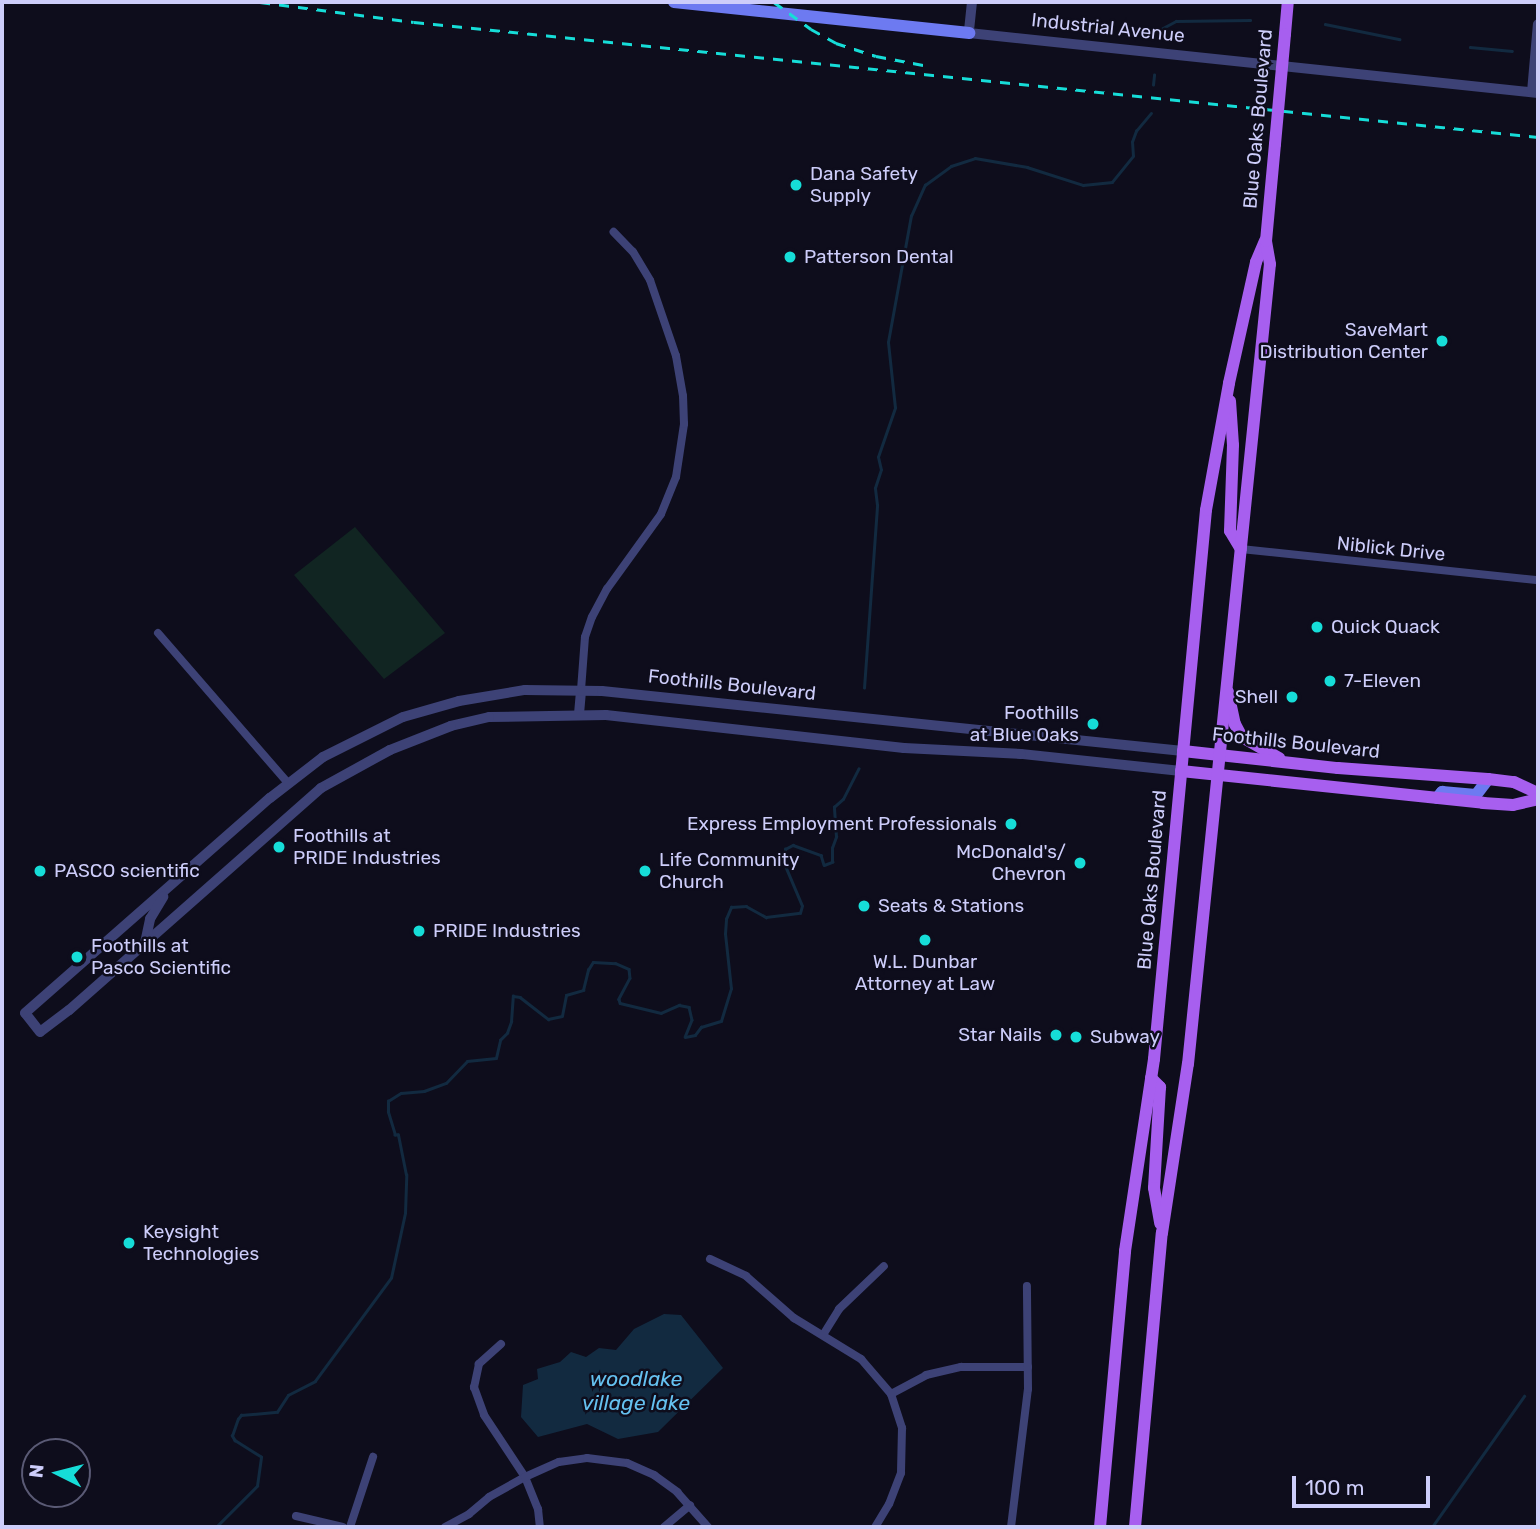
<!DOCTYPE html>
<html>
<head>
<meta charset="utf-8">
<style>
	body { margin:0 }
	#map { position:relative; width:1540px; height:1529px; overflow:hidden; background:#0e0d1c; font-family:Rubik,sans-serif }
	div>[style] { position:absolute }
	.green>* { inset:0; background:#112522 }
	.water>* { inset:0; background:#122a40 }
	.stream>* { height:2.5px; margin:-1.25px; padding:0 1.25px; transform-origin:1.25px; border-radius:1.25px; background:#122a40 }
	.minor>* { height:8px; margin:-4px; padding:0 4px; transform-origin:4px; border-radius:4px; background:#3d4276 }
	.tertiary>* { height:10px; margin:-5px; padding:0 5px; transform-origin:5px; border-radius:5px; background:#3d4276 }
	.secondary>* { height:12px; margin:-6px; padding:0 6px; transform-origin:6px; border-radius:6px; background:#6d7af1 }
	.primary>* { height:12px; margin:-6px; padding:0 6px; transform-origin:6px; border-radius:6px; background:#a75fef }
	.rail>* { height:2.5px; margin-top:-1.25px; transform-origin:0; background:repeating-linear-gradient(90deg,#16ddd8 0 10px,transparent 0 19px) }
	.primary-bridge>* { height:12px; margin:-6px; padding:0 6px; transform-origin:6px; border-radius:6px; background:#a75fef }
	.dots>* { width:19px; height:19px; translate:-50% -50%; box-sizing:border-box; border:4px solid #0e0d1c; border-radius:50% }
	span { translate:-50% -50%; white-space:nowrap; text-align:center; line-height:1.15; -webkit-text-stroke:5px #0e0d1c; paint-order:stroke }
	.street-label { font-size:19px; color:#cdcdfa }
	.poi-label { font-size:19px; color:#cdcdfa }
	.left { translate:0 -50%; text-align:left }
	.right { translate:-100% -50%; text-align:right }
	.water-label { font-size:21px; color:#65c1f0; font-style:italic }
	.frame { position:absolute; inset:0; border:4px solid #cdcdfa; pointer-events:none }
	.north { position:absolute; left:21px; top:1438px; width:70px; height:70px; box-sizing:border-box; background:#0e0d1c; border:2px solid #5a5a75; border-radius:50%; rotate:276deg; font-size:19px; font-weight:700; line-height:28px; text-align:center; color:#cdcdfa }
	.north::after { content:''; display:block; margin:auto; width:24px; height:32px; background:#16ddd8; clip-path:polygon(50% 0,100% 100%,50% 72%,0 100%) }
	.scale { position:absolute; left:1292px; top:1476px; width:138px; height:32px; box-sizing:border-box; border:4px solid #cdcdfa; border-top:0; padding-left:9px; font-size:21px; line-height:24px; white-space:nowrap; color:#cdcdfa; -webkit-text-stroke:5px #0e0d1c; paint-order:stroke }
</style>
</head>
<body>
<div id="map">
	<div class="green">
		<i style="clip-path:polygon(355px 527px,445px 633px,384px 679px,294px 575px)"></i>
	</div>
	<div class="water">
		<i style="clip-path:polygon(664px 1314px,681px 1315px,723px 1368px,658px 1432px,618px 1439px,587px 1424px,538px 1437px,521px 1417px,523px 1385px,538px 1379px,537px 1369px,560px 1362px,571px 1352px,586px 1357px,599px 1348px,616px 1350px,634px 1329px)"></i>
	</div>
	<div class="stream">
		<i style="left:1325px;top:24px;width:76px;rotate:11.5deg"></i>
		<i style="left:1161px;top:29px;width:17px;rotate:-28deg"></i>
		<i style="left:1176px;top:21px;width:74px;rotate:-0.8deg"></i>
		<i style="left:1470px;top:47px;width:42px;rotate:5.4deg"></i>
		<i style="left:1153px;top:85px;width:10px;rotate:-84deg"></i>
		<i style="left:864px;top:688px;width:183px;rotate:-85.9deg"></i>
		<i style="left:877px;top:505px;width:17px;rotate:-97deg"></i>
		<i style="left:875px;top:488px;width:19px;rotate:-72deg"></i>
		<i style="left:881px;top:470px;width:13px;rotate:-103deg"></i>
		<i style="left:878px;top:457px;width:52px;rotate:-70.9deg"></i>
		<i style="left:895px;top:408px;width:66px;rotate:-96.1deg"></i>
		<i style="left:888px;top:342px;width:128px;rotate:-79.7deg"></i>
		<i style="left:911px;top:216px;width:34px;rotate:-66deg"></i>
		<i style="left:925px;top:185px;width:32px;rotate:-36deg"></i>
		<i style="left:951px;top:166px;width:25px;rotate:-18deg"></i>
		<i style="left:975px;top:158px;width:53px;rotate:9.8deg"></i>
		<i style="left:1027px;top:167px;width:59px;rotate:17.8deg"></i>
		<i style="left:1083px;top:185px;width:29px;rotate:-6deg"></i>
		<i style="left:1112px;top:182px;width:33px;rotate:-51deg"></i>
		<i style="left:1133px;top:156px;width:14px;rotate:-94deg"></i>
		<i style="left:1132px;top:142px;width:12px;rotate:-70deg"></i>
		<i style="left:1136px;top:131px;width:23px;rotate:-50deg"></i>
		<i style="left:216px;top:1527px;width:58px;rotate:-45deg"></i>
		<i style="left:257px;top:1486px;width:29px;rotate:-82deg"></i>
		<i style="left:261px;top:1457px;width:31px;rotate:-148deg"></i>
		<i style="left:235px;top:1441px;width:6px;rotate:-121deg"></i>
		<i style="left:232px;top:1436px;width:18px;rotate:-71deg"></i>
		<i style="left:238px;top:1419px;width:5px;rotate:-53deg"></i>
		<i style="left:241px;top:1415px;width:36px;rotate:-5deg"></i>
		<i style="left:277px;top:1412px;width:20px;rotate:-57deg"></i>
		<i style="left:288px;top:1395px;width:30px;rotate:-27deg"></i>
		<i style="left:315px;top:1381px;width:128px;rotate:-53.6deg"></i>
		<i style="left:391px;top:1278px;width:66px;rotate:-77.8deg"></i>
		<i style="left:405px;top:1213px;width:38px;rotate:-88deg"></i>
		<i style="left:406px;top:1175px;width:41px;rotate:-101.3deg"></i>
		<i style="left:398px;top:1135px;width:3px;rotate:180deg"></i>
		<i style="left:395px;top:1135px;width:24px;rotate:-107deg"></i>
		<i style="left:388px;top:1112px;width:11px;rotate:-90deg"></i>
		<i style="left:388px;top:1101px;width:15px;rotate:-32deg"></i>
		<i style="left:401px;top:1093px;width:23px;rotate:-5deg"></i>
		<i style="left:424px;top:1091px;width:23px;rotate:-20deg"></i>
		<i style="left:446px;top:1083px;width:30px;rotate:-46deg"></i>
		<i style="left:467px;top:1061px;width:29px;rotate:-6deg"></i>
		<i style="left:496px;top:1058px;width:18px;rotate:-77deg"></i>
		<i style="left:500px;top:1040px;width:10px;rotate:-45deg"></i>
		<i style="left:507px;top:1033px;width:12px;rotate:-70deg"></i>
		<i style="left:511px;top:1022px;width:26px;rotate:-86deg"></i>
		<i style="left:513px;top:996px;width:7px;rotate:8deg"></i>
		<i style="left:520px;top:997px;width:36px;rotate:38deg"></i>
		<i style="left:548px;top:1019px;width:14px;rotate:-12deg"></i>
		<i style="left:562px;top:1016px;width:21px;rotate:-79deg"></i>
		<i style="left:566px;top:995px;width:18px;rotate:-16deg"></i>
		<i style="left:583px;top:990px;width:21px;rotate:-76deg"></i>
		<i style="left:588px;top:970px;width:9px;rotate:-58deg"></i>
		<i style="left:593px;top:962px;width:22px;rotate:3deg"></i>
		<i style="left:615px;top:963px;width:15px;rotate:23deg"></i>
		<i style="left:629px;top:969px;width:9px;rotate:84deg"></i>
		<i style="left:630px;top:978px;width:24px;rotate:118deg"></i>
		<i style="left:619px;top:999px;width:4px;rotate:76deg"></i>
		<i style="left:620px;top:1003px;width:42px;rotate:13.7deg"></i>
		<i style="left:661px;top:1013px;width:20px;rotate:-24deg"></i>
		<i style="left:679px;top:1005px;width:10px;rotate:11deg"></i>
		<i style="left:689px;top:1007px;width:13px;rotate:77deg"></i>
		<i style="left:692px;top:1020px;width:18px;rotate:112deg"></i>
		<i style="left:685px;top:1037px;width:10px;rotate:-11deg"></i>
		<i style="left:695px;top:1035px;width:10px;rotate:-53deg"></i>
		<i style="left:701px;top:1027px;width:21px;rotate:-17deg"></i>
		<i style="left:721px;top:1021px;width:34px;rotate:-73deg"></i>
		<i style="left:731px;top:989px;width:55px;rotate:-96.2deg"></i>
		<i style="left:725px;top:934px;width:15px;rotate:-86deg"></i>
		<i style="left:726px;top:919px;width:13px;rotate:-67deg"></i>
		<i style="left:731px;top:907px;width:15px;rotate:-4deg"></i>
		<i style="left:746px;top:906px;width:23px;rotate:29deg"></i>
		<i style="left:766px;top:917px;width:34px;rotate:-7deg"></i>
		<i style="left:800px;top:913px;width:7px;rotate:-74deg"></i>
		<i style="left:802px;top:906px;width:43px;rotate:-113deg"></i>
		<i style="left:785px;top:866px;width:17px;rotate:-90deg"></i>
		<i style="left:785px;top:849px;width:9px;rotate:-27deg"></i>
		<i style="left:793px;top:845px;width:30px;rotate:20deg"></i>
		<i style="left:821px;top:855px;width:10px;rotate:73deg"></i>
		<i style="left:824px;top:865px;width:9px;rotate:-21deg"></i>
		<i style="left:832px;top:862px;width:14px;rotate:-90deg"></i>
		<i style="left:832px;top:848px;width:12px;rotate:-70deg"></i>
		<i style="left:836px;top:837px;width:30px;rotate:-94deg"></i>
		<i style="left:834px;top:807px;width:12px;rotate:-42deg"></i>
		<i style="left:843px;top:799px;width:34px;rotate:-63deg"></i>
		<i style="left:1432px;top:1527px;width:160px;rotate:-54.9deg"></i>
	</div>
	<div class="minor">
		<i style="left:1241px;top:549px;width:299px;rotate:6deg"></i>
		<i style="left:158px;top:633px;width:198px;rotate:49.1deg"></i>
		<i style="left:581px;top:690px;width:53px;rotate:-85.7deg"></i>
		<i style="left:585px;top:637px;width:21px;rotate:-71deg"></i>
		<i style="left:592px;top:617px;width:32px;rotate:-62deg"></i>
		<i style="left:607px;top:589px;width:92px;rotate:-54.2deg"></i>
		<i style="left:661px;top:514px;width:40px;rotate:-68deg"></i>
		<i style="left:676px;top:477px;width:54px;rotate:-81.4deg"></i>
		<i style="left:684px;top:424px;width:28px;rotate:-92deg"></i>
		<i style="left:683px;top:396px;width:41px;rotate:-99.9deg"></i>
		<i style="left:676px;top:356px;width:80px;rotate:-108.9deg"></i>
		<i style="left:650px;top:280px;width:33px;rotate:-121deg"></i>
		<i style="left:633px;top:252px;width:28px;rotate:-134deg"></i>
		<i style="left:710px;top:1259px;width:40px;rotate:25deg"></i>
		<i style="left:746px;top:1276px;width:64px;rotate:41.2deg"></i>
		<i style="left:794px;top:1318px;width:79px;rotate:31.5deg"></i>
		<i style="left:861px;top:1359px;width:46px;rotate:49.4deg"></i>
		<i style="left:891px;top:1394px;width:36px;rotate:72deg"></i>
		<i style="left:902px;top:1428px;width:45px;rotate:91.3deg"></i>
		<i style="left:901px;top:1473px;width:33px;rotate:111deg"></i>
		<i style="left:889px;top:1504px;width:27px;rotate:121deg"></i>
		<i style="left:823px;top:1335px;width:31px;rotate:-58deg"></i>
		<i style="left:839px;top:1309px;width:62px;rotate:-43.7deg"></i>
		<i style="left:501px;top:1344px;width:30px;rotate:138deg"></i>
		<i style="left:479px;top:1364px;width:24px;rotate:102deg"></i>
		<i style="left:474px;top:1387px;width:30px;rotate:70deg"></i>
		<i style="left:484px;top:1415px;width:74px;rotate:56.5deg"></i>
		<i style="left:525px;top:1477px;width:35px;rotate:68deg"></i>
		<i style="left:538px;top:1509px;width:18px;rotate:84deg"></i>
		<i style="left:891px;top:1394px;width:40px;rotate:-28deg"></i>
		<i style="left:926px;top:1375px;width:36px;rotate:-13deg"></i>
		<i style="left:961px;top:1367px;width:67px"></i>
		<i style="left:296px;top:1516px;width:48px;rotate:13.2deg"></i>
		<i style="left:350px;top:1527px;width:74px;rotate:-71.8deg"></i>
		<i style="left:445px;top:1527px;width:27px;rotate:-28deg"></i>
		<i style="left:469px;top:1514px;width:26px;rotate:-40deg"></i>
		<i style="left:489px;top:1497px;width:41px;rotate:-29.1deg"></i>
		<i style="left:525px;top:1477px;width:37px;rotate:-24deg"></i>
		<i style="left:559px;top:1462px;width:28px;rotate:-8deg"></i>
		<i style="left:587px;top:1458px;width:40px;rotate:7.1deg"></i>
		<i style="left:627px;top:1463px;width:30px;rotate:24deg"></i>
		<i style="left:654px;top:1475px;width:29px;rotate:36deg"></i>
		<i style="left:677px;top:1492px;width:47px;rotate:48.5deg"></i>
		<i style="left:664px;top:1527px;width:34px;rotate:-40deg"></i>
		<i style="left:1011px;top:1527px;width:139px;rotate:-83deg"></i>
		<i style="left:1028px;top:1389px;width:103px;rotate:-90.6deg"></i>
	</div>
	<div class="tertiary">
		<i style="left:972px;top:2px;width:31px;rotate:96deg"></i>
		<i style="left:969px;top:33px;width:572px;rotate:6.02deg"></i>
		<i style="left:1532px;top:92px;width:68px;rotate:-85deg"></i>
		<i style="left:579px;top:714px;width:24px;rotate:-85deg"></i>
		<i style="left:1181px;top:771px;width:161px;rotate:-173.9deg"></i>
		<i style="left:1021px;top:754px;width:117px;rotate:-177.1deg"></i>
		<i style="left:904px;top:748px;width:300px;rotate:-173.7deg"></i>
		<i style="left:606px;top:715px;width:117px;rotate:179deg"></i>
		<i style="left:489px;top:717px;width:39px;rotate:167deg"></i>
		<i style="left:451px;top:726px;width:66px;rotate:158.5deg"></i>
		<i style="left:390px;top:750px;width:79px;rotate:151.2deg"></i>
		<i style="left:321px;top:788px;width:336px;rotate:138.6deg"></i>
		<i style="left:69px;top:1010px;width:36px;rotate:143deg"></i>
		<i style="left:40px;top:1032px;width:24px;rotate:-128deg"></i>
		<i style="left:25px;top:1013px;width:326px;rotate:-41.3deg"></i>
		<i style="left:270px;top:798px;width:67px;rotate:-37.7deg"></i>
		<i style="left:323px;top:757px;width:89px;rotate:-26.6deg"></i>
		<i style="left:403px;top:717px;width:58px;rotate:-15.9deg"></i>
		<i style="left:459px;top:701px;width:67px;rotate:-9.5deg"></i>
		<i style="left:525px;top:690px;width:77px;rotate:0.7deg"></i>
		<i style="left:602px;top:691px;width:584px;rotate:5.9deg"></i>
		<i style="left:145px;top:943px;width:25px;rotate:-78deg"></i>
		<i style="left:150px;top:919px;width:26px;rotate:-59deg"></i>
	</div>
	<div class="secondary">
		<i style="left:674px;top:2px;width:297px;rotate:6deg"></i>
		<i style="left:1437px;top:798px;width:8px;rotate:-50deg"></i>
		<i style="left:1442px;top:792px;width:34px;rotate:5deg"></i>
		<i style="left:1476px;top:795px;width:20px;rotate:-53deg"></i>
	</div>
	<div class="primary">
		<i style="left:1285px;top:34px;width:32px;rotate:-85deg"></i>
		<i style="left:1230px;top:401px;width:44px;rotate:86.1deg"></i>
		<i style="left:1233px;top:445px;width:86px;rotate:92deg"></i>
		<i style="left:1230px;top:531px;width:21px;rotate:59deg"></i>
		<i style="left:1228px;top:692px;width:33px;rotate:78deg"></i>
		<i style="left:1235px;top:724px;width:15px;rotate:62deg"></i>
		<i style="left:1242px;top:737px;width:43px;rotate:29.6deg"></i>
		<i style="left:1183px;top:751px;width:156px;rotate:6.3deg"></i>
		<i style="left:1338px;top:768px;width:150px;rotate:4.2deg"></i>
		<i style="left:1488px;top:779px;width:26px;rotate:7deg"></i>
		<i style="left:1514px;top:782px;width:26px;rotate:25deg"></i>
		<i style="left:1181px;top:771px;width:304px;rotate:6deg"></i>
		<i style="left:1483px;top:803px;width:30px;rotate:4deg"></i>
		<i style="left:1513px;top:805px;width:26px;rotate:-13deg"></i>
		<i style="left:1151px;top:1078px;width:13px;rotate:45deg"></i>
		<i style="left:1160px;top:1087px;width:101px;rotate:93.4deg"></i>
		<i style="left:1154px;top:1188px;width:36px;rotate:80deg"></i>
		<i style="left:1100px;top:1527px;width:277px;rotate:-84.8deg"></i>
		<i style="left:1125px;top:1251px;width:194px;rotate:-81.4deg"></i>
		<i style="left:1154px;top:1059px;width:551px;rotate:-84.59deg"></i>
		<i style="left:1206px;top:510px;width:129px;rotate:-79.7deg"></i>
		<i style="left:1229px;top:383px;width:124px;rotate:-77.4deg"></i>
		<i style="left:1256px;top:262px;width:23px;rotate:-67deg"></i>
		<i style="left:1135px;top:1527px;width:295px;rotate:-84.8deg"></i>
		<i style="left:1162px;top:1233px;width:171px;rotate:-81.3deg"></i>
		<i style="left:1188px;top:1064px;width:804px;rotate:-84.15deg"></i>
		<i style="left:1270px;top:264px;width:23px;rotate:-100deg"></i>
		<i style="left:1266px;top:241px;width:97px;rotate:-84.7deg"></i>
	</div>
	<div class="rail">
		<i style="left:260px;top:2px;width:155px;rotate:7.4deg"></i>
		<i style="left:414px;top:22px;width:1130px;rotate:5.84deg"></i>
		<i style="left:774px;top:2px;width:46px;rotate:36.1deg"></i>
		<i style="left:811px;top:29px;width:29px;rotate:29deg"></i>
		<i style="left:836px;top:43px;width:42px;rotate:18deg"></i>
		<i style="left:876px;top:56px;width:48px;rotate:10.8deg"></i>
	</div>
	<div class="primary-bridge">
		<i style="left:1275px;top:144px;width:110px;rotate:-84.8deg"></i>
	</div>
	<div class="dots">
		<i style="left:796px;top:185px;background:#16ddd8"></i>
		<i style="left:790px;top:257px;background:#16ddd8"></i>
		<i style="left:1442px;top:341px;background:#16ddd8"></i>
		<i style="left:1317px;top:627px;background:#16ddd8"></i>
		<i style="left:1330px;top:681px;background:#16ddd8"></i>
		<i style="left:1292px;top:697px;background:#16ddd8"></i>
		<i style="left:1093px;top:724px;background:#16ddd8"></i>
		<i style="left:1011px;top:824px;background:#16ddd8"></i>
		<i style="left:279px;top:847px;background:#16ddd8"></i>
		<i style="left:1080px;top:863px;background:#16ddd8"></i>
		<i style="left:40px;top:871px;background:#16ddd8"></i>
		<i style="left:645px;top:871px;background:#16ddd8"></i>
		<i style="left:864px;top:906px;background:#16ddd8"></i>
		<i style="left:419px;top:931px;background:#16ddd8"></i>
		<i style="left:925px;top:940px;background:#16ddd8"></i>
		<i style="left:77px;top:957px;background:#16ddd8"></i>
		<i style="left:1056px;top:1035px;background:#16ddd8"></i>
		<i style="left:1076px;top:1037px;background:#16ddd8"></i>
		<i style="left:129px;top:1243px;background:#16ddd8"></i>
	</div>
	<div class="street-label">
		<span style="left:1108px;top:28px;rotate:6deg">Industrial Avenue</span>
		<span style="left:1258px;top:119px;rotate:-85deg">Blue Oaks Boulevard</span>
		<span style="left:1391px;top:549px;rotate:6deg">Niblick Drive</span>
		<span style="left:732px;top:685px;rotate:6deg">Foothills Boulevard</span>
		<span style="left:1296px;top:743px;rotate:6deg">Foothills Boulevard</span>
		<span style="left:1152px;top:880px;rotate:-85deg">Blue Oaks Boulevard</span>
	</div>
	<div class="poi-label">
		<span class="left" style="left:810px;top:185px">Dana Safety<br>Supply</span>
		<span class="left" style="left:804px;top:257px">Patterson Dental</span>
		<span class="right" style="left:1428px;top:341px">SaveMart<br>Distribution Center</span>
		<span class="left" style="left:1331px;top:627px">Quick Quack</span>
		<span class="left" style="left:1344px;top:681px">7-Eleven</span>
		<span class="right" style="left:1278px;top:697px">Shell</span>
		<span class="right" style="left:1079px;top:724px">Foothills<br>at Blue Oaks</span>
		<span class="right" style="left:997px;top:824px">Express Employment Professionals</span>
		<span class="left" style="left:293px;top:847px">Foothills at<br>PRIDE Industries</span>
		<span class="right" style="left:1066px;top:863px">McDonald's/<br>Chevron</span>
		<span class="left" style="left:659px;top:871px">Life Community<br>Church</span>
		<span class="left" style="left:54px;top:871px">PASCO scientific</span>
		<span class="left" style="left:878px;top:906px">Seats &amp; Stations</span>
		<span class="left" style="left:433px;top:931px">PRIDE Industries</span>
		<span class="left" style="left:91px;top:957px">Foothills at<br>Pasco Scientific</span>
		<span style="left:925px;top:973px">W.L. Dunbar<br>Attorney at Law</span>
		<span class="right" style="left:1042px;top:1035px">Star Nails</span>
		<span class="left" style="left:1090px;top:1037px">Subway</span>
		<span class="left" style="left:143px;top:1243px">Keysight<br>Technologies</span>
	</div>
	<div class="water-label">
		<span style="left:636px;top:1391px">woodlake<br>village lake</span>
	</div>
	<div class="frame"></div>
	<div class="north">N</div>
	<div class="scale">100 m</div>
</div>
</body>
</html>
